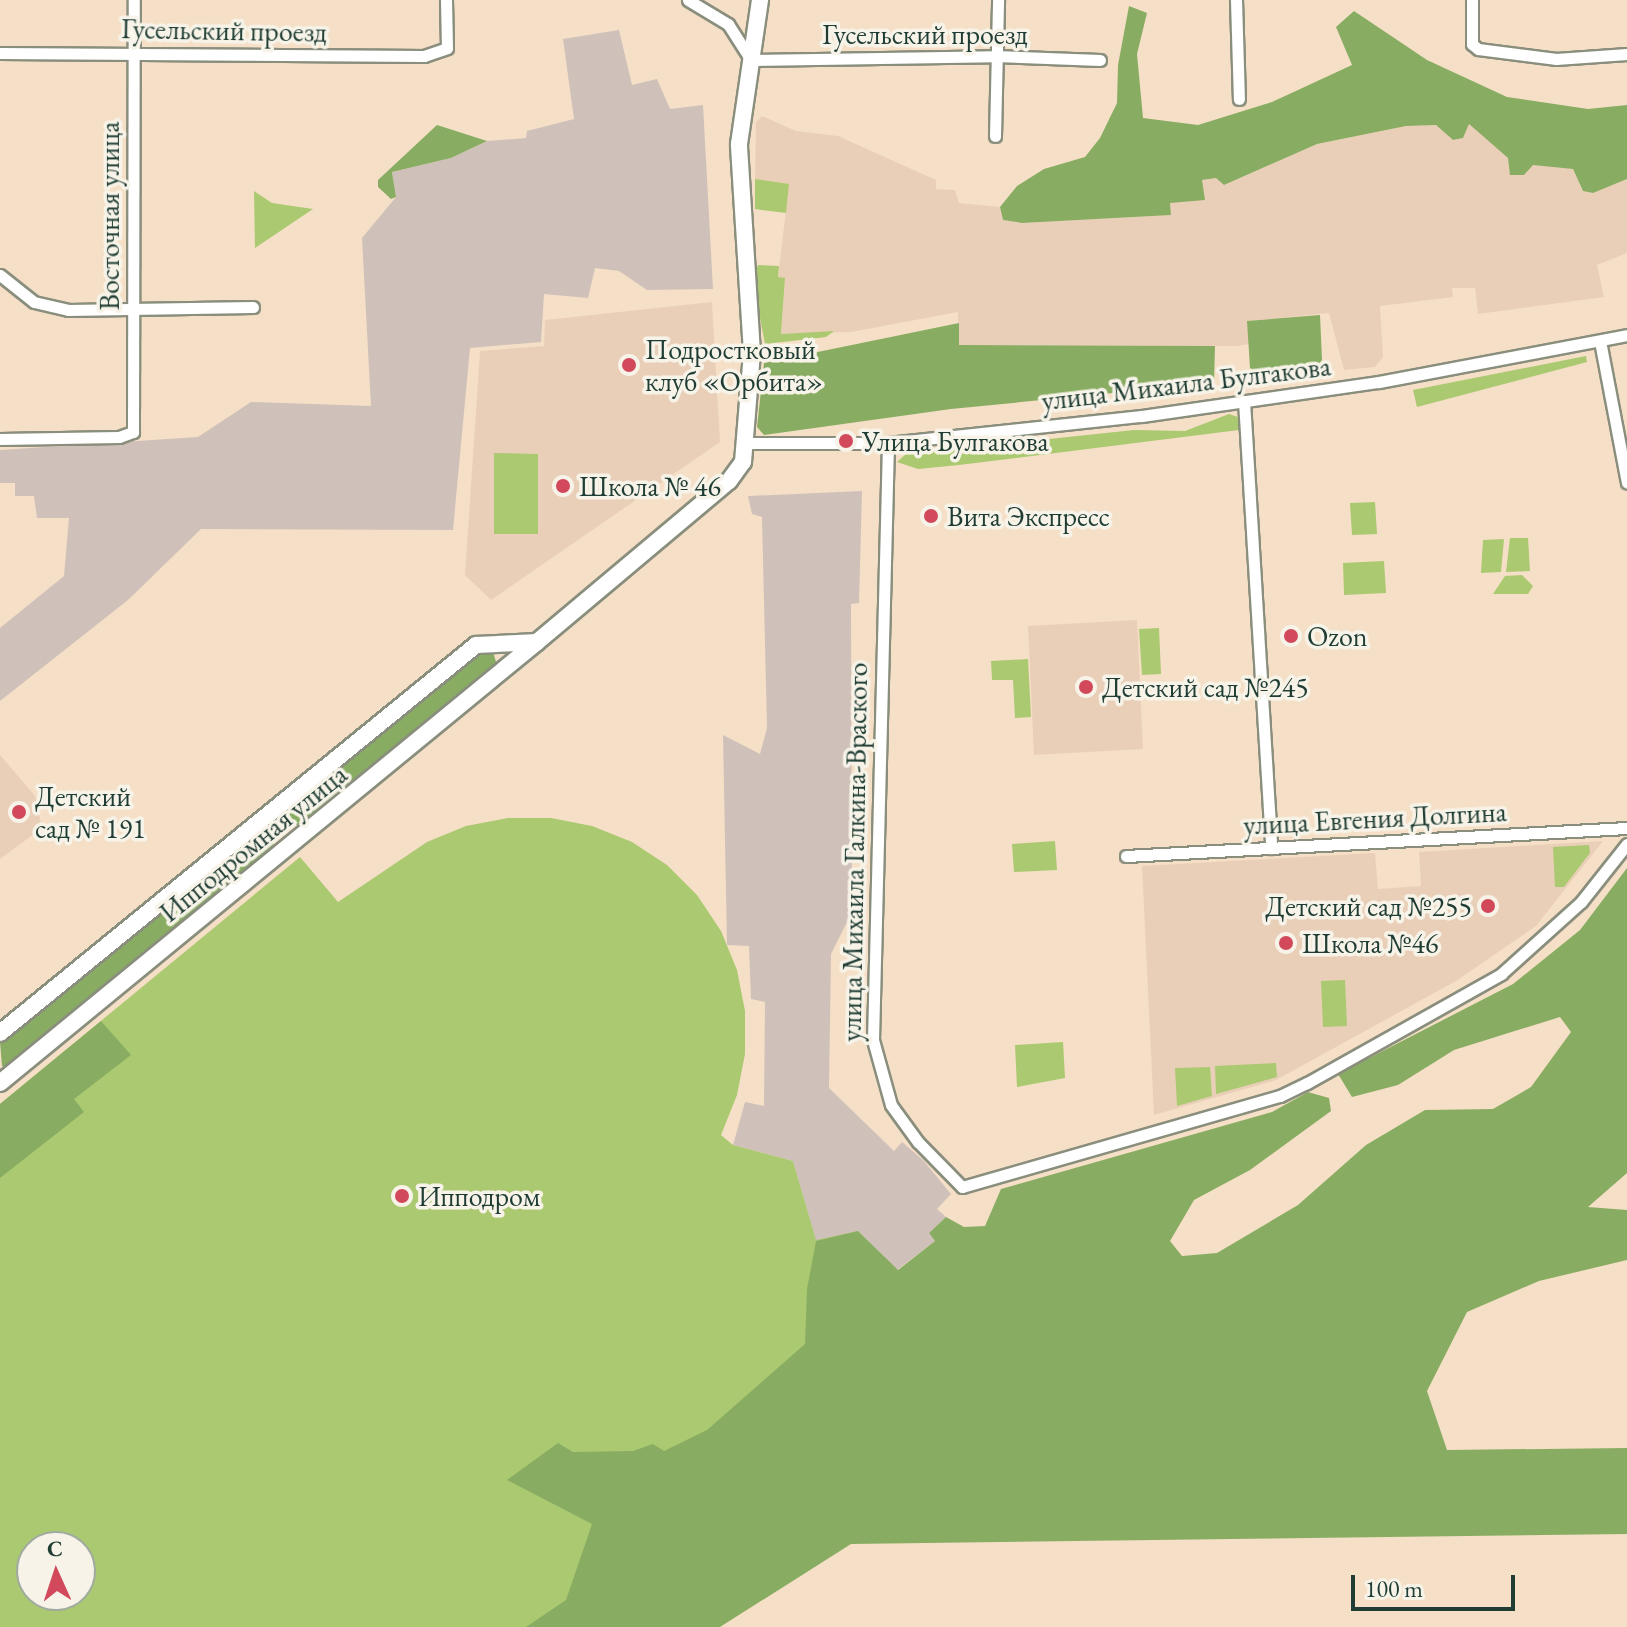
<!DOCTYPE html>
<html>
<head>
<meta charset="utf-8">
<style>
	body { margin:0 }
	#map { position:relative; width:1627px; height:1627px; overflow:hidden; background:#f5dfc6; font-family:"EB Garamond",serif }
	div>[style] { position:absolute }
	.built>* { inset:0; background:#eacfb8 }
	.industrial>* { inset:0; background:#cfc1ba }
	.green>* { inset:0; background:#abc970 }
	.forest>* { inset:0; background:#88ad62 }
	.roads { filter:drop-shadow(2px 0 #8a8e7d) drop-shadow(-2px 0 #8a8e7d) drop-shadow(0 2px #8a8e7d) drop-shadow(0 -2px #8a8e7d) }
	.street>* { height:11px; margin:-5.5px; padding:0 5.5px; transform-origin:5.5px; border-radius:5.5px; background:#fff }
	.secondary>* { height:16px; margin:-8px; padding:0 8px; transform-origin:8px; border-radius:8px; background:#fff }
	.dots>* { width:22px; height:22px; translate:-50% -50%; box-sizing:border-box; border:4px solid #f7f3e8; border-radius:50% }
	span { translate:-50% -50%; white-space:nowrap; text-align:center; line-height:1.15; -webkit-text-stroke:7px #f7f3e8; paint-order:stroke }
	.street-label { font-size:28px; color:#1f3d34 }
	.poi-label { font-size:28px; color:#1f3d34 }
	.left { translate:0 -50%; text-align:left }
	.right { translate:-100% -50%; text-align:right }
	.north { position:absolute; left:16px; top:1531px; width:80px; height:80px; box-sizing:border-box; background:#f7f3e8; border:2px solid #a1aaa0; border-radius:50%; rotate:357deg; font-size:22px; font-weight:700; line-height:32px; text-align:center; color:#1f3d34 }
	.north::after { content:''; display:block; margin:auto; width:28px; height:36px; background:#d1495b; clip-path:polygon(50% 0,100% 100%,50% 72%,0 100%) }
	.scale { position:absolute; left:1351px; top:1575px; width:164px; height:36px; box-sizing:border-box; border:4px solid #1f3d34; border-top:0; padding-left:10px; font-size:24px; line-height:28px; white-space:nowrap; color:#1f3d34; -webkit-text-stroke:6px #f7f3e8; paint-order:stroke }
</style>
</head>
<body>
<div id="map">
	<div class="built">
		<i style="clip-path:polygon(762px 116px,796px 131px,838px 136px,936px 180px,936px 189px,955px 190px,959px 203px,1000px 207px,1003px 220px,1022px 223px,1171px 215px,1170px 203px,1201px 180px,1216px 178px,1224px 185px,1317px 144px,1406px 126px,1436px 125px,1453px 140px,1463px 138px,1469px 124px,1508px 158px,1573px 169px,1583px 191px,1593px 193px,1627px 179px,1627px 253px,1597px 265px,1604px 297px,1478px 314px,1475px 288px,1452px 288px,1453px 297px,1380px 306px,1383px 357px,1375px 367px,1344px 370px,1329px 313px,1248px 321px,1249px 344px,1237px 346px,958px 345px,958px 312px,851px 332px,781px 334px,785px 279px,778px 277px,789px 185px,755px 179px,756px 122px)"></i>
		<i style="clip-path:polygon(712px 302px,720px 442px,491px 600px,465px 575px,480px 351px,544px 346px,545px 320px)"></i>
		<i style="clip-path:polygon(1137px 620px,1143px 749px,1034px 755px,1028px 626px)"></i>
		<i style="clip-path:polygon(0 755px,35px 796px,42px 828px,0 859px)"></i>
		<i style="clip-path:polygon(1603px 841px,1536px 926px,1456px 981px,1276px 1080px,1154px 1115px,1142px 866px,1375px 853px,1378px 889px,1421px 886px,1419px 852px)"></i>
	</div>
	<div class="industrial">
		<i style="clip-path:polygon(619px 30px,632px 85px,657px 79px,670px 109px,703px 105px,713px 289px,647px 290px,619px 271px,595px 268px,588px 298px,544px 294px,541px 342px,470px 348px,453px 530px,201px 529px,128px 600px,0 701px,0 628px,64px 576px,69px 518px,37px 518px,34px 496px,15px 496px,15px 483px,0 483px,0 450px,198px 437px,251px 402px,371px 406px,362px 238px,396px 197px,392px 172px,451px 158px,487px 141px,526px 138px,527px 131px,574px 119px,563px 39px)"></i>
		<i style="clip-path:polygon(862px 491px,859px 603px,851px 604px,852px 912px,831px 954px,829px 1088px,894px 1151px,902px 1142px,923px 1160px,951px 1194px,937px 1209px,946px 1217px,929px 1233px,935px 1241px,897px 1270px,858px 1231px,816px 1241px,793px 1161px,733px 1145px,745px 1102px,764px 1106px,765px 1002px,751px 999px,749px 946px,727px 945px,723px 735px,760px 754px,767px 728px,762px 517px,752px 514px,748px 496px)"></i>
	</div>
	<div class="green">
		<i style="clip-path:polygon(755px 179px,789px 184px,786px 213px,755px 209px)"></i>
		<i style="clip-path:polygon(254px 191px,272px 203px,313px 209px,255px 248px)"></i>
		<i style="clip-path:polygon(758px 265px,779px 266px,778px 277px,785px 278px,781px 334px,834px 331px,826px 337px,765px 344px,752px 277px)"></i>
		<i style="clip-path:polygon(1586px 356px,1587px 362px,1417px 407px,1413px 390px)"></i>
		<i style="clip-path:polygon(1229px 414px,1241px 418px,1239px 430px,959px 465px,918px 469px,897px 462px,906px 454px,1134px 430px,1185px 431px)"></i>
		<i style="clip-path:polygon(494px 453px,538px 454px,538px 534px,494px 534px)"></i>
		<i style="clip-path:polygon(1375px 502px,1377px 534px,1352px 535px,1350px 503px)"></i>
		<i style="clip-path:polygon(1510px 538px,1528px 538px,1530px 571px,1506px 572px)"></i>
		<i style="clip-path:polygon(1504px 539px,1501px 572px,1481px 573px,1483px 540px)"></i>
		<i style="clip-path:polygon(1384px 561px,1386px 593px,1344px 595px,1343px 563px)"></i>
		<i style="clip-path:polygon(1522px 575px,1533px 586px,1528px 594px,1493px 594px,1505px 576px)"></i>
		<i style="clip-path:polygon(1159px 628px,1161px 674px,1142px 675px,1139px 629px)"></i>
		<i style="clip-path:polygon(1028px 659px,1031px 717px,1015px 718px,1013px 680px,992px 680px,991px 661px)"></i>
		<i style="clip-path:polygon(evenodd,508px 818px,551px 818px,592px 826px,632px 842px,667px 865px,697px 895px,721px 931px,737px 970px,745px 1011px,745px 1054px,737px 1095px,721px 1135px,733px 1145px,793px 1161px,816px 1240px,858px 1231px,883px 1270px,663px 1538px,529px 1627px,0 1627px,0 1104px,300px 857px,338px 902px,427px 842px,466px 826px,508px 818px,32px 1547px,80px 1547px,80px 1595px,32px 1595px,32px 1547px)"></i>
		<i style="clip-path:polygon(1055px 841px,1057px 870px,1014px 872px,1012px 844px)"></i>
		<i style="clip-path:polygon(1589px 845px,1590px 853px,1564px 887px,1555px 887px,1553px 847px)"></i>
		<i style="clip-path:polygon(1345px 980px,1347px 1026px,1323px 1027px,1321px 981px)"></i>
		<i style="clip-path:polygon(1063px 1042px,1065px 1078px,1017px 1087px,1015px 1045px)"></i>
		<i style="clip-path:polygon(1276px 1063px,1277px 1077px,1216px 1094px,1215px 1066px)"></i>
		<i style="clip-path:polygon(1210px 1067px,1212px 1096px,1177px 1106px,1175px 1068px)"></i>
	</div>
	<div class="forest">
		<i style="clip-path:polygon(1129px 6px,1147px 13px,1137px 54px,1143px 118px,1198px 125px,1272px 102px,1352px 65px,1336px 27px,1354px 11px,1427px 60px,1507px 97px,1588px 109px,1627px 105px,1627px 179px,1593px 193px,1583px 191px,1573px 169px,1533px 165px,1524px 175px,1510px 175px,1508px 158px,1469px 124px,1463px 138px,1453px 140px,1436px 125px,1406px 126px,1317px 144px,1224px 185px,1216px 178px,1202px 180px,1205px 200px,1170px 203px,1171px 215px,1022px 223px,1003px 220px,1000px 207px,1017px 186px,1044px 169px,1085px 157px,1100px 138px,1117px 103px,1118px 65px)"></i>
		<i style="clip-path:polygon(437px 125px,487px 141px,451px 158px,392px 172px,396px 197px,391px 199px,378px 187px,378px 180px)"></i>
		<i style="clip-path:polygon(1320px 315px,1322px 360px,1314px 371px,1264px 377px,1250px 368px,1247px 321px)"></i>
		<i style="clip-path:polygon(959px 323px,959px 345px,1215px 346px,1214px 383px,951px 409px,764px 435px,757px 427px,764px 363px)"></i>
		<i style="clip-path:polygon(480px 649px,492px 649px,497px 665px,305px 825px,295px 825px,287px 810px)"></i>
		<i style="clip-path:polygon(260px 831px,269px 831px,275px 848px,10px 1066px,2px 1066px,0 1042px)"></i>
		<i style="clip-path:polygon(1627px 868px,1627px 1173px,1588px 1207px,1627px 1210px,1627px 1260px,1539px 1281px,1467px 1312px,1427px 1391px,1447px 1450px,1627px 1448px,1627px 1534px,851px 1544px,720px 1627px,526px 1627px,566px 1600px,592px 1524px,507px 1480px,558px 1443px,573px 1452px,633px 1451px,653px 1444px,664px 1451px,707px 1430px,805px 1344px,807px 1289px,816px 1241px,858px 1231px,898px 1270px,935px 1241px,929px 1233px,946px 1217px,964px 1227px,985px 1226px,1001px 1189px,1272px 1112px,1308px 1092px,1329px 1098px,1331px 1111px,1250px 1170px,1194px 1200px,1170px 1241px,1182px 1256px,1217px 1253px,1298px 1205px,1366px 1145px,1425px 1110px,1493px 1109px,1531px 1087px,1571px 1032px,1560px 1017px,1454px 1050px,1398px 1085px,1352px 1097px,1338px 1074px,1513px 984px,1580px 930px)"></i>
		<i style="clip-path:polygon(101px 1021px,131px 1055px,74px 1099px,84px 1112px,0 1178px,0 1104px)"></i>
	</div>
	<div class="roads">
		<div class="street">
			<i style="left:688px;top:0;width:47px;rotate:31deg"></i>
			<i style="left:728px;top:24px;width:43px;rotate:57.4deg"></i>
			<i style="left:751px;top:60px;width:244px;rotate:-0.9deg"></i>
			<i style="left:995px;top:56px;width:105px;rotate:2.2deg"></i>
			<i style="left:1236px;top:0;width:99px;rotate:88.3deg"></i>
			<i style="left:1472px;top:0;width:44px;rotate:90deg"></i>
			<i style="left:1472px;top:44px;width:8px;rotate:40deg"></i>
			<i style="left:1478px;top:49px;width:79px;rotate:7.3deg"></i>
			<i style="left:1556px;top:59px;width:71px;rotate:-4deg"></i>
			<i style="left:0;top:53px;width:424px;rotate:0.4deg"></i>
			<i style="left:424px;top:56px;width:24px;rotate:-19deg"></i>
			<i style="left:447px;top:48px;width:48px;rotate:-91.2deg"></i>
			<i style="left:995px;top:136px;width:136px;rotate:-88.7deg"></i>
			<i style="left:0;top:275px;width:43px;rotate:38.5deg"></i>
			<i style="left:34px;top:302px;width:35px;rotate:13deg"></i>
			<i style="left:68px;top:310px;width:185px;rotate:-0.9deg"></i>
			<i style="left:1600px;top:341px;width:144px;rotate:79.2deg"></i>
			<i style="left:1244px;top:401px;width:448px;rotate:86.5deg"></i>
			<i style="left:0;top:439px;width:119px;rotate:-1deg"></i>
			<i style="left:119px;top:437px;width:15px;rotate:-20deg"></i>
			<i style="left:133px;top:432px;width:432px;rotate:-89.9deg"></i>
			<i style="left:748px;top:443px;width:140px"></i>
			<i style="left:888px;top:443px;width:255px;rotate:-6.1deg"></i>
			<i style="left:1142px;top:416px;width:239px;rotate:-8.2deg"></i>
			<i style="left:1379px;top:382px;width:252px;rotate:-10.7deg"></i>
			<i style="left:888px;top:443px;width:597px;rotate:91.44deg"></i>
			<i style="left:873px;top:1040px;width:67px;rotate:74.5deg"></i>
			<i style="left:891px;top:1105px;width:46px;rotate:53.9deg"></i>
			<i style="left:918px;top:1142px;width:63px;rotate:45.6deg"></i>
			<i style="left:962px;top:1187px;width:331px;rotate:-16deg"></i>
			<i style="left:1280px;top:1096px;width:30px;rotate:-26deg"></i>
			<i style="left:1307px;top:1083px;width:223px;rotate:-29.3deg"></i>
			<i style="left:1501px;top:974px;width:108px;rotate:-42deg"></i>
			<i style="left:1581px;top:902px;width:74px;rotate:-51.6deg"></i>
			<i style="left:1126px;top:856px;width:502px;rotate:-3.2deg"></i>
		</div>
		<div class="secondary">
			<i style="left:0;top:1033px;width:614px;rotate:-39.18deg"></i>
			<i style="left:476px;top:645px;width:61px;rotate:-2.8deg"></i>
			<i style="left:0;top:1083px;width:695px;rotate:-39.39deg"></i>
			<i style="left:537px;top:642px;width:251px;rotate:-40deg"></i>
			<i style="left:729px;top:481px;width:24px;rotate:-54deg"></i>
			<i style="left:743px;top:462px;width:109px;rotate:-85.3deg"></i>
			<i style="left:752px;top:353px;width:209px;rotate:-93.6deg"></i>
			<i style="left:739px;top:144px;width:146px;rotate:-81.7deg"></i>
		</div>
	</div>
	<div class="dots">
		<i style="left:629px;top:365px;background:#d1495b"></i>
		<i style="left:846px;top:441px;background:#d1495b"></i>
		<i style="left:563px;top:486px;background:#d1495b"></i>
		<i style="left:931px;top:516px;background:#d1495b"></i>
		<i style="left:1291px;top:636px;background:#d1495b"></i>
		<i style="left:1086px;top:687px;background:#d1495b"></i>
		<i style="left:19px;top:812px;background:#d1495b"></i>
		<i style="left:1488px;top:906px;background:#d1495b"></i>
		<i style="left:1286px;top:943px;background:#d1495b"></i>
		<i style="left:402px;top:1196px;background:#d1495b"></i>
	</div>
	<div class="street-label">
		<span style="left:224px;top:30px;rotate:1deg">Гусельский проезд</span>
		<span style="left:925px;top:34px">Гусельский проезд</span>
		<span style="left:109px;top:216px;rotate:-90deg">Восточная улица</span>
		<span style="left:1186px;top:383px;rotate:-7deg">улица Михаила Булгакова</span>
		<span style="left:1375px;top:818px;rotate:-3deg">улица Евгения Долгина</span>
		<span style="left:253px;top:843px;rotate:-39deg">Ипподромная улица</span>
		<span style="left:854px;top:852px;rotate:-89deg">улица Михаила Галкина-Враского</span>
	</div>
	<div class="poi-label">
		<span class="left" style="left:645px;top:365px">Подростковый<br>клуб «Орбита»</span>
		<span class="left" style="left:862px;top:441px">Улица Булгакова</span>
		<span class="left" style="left:579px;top:486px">Школа № 46</span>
		<span class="left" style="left:947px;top:516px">Вита Экспресс</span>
		<span class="left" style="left:1307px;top:636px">Ozon</span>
		<span class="left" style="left:1102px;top:687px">Детский сад №245</span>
		<span class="left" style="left:35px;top:812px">Детский<br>сад № 191</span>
		<span class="right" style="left:1472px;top:906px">Детский сад №255</span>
		<span class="left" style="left:1302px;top:943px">Школа №46</span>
		<span class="left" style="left:418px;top:1196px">Ипподром</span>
	</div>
	<div class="north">С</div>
	<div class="scale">100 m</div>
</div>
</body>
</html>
